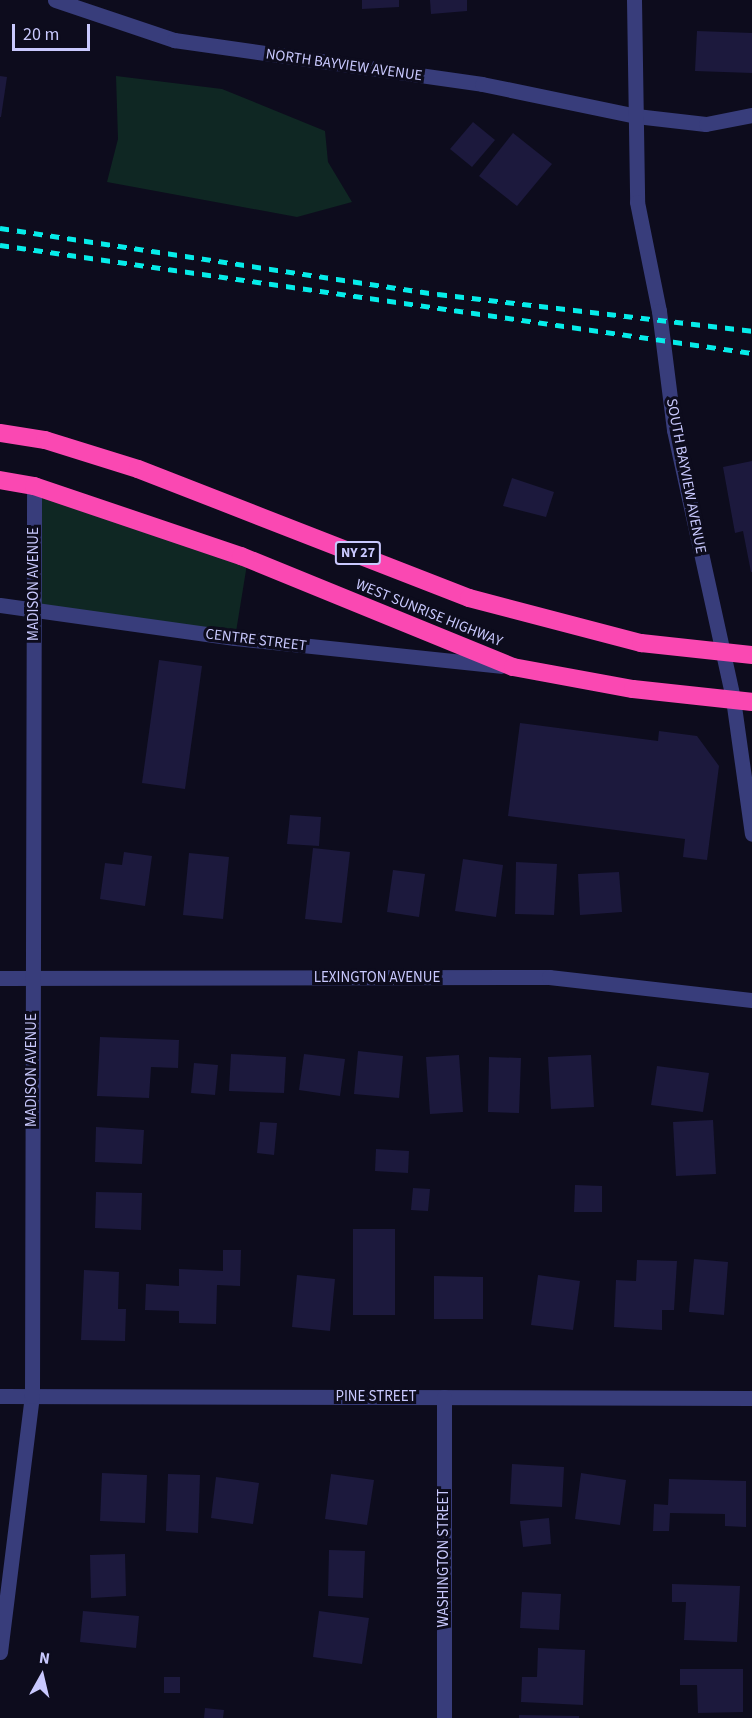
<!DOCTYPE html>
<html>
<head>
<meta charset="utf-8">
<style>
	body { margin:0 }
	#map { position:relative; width:752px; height:1718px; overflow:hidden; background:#0d0c1d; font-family:"Source Sans 3",sans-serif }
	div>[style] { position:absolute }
	.green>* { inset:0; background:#0f2723 }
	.building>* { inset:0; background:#1c193d }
	.street>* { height:15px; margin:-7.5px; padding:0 7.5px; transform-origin:7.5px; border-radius:7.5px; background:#383d7b }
	.highway>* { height:18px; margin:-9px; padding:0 9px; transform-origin:9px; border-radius:9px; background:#fa48b2 }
	.rail>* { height:4.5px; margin-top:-2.25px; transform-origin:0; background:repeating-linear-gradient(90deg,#06ece9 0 9px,transparent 0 17px) }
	span { translate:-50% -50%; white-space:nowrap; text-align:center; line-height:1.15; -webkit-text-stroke:6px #0d0c1d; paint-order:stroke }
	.shield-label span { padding:2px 4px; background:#0d0c1d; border:2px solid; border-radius:4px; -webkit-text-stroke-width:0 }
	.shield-label { font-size:14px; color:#c9c9fe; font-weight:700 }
	.street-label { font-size:15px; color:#c9c9fe }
	.north { position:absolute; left:12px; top:1646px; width:60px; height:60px; -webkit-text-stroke:4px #0d0c1d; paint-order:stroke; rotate:8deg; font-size:16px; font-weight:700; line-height:24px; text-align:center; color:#c9c9fe }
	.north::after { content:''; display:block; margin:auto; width:21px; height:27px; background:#c9c9fe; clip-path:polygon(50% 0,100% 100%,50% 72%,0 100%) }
	.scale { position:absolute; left:12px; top:24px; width:78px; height:27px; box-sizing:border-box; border:3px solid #c9c9fe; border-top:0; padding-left:8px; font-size:18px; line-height:21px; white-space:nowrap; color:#c9c9fe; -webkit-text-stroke:4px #0d0c1d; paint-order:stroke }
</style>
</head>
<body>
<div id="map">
	<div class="green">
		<i style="clip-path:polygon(116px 76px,222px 89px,325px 131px,328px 162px,352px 202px,297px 217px,107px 182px,118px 139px)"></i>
		<i style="clip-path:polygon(34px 486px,248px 558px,235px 638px,40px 611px)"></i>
	</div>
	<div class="building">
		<i style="clip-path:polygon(362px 0,399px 0,399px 7px,362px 9px)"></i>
		<i style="clip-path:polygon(430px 0,467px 0,467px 11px,431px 14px)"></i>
		<i style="clip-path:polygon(697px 31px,752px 33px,752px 73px,695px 71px)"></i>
		<i style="clip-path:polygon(0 76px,7px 77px,1px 117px,0 117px)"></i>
		<i style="clip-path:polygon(473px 122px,495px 140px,472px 167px,450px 149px)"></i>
		<i style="clip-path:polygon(513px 133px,552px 164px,517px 206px,479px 176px)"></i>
		<i style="clip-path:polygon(752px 461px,752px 572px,751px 572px,743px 531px,735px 533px,723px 467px)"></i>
		<i style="clip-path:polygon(512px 478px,554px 492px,546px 517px,503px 506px)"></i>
		<i style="clip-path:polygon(159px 660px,202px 666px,185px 789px,142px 783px)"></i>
		<i style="clip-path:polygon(520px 723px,658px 741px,659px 731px,697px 736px,719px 766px,707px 860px,683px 857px,685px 839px,508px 816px)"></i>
		<i style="clip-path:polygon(290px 815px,321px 817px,319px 846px,287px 844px)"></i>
		<i style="clip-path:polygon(313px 848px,350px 852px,342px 923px,305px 919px)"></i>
		<i style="clip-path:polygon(124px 852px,152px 856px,145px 906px,100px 899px,105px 863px,122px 865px)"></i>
		<i style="clip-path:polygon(189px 853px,229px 857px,223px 919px,183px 915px)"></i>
		<i style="clip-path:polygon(463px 859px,503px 865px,496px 917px,455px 911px)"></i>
		<i style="clip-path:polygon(516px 862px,557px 864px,554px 915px,515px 914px)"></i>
		<i style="clip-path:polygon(393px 870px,425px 874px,419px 917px,387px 912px)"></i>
		<i style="clip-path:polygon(619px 872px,622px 912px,580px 915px,578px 874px)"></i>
		<i style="clip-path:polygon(100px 1037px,179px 1040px,178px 1068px,151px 1067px,149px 1098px,97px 1096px)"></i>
		<i style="clip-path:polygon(358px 1051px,403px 1056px,399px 1098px,354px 1094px)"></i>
		<i style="clip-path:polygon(231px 1054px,286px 1057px,284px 1093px,229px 1091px)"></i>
		<i style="clip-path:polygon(304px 1054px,345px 1059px,340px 1096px,299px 1090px)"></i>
		<i style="clip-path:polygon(459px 1055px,463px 1112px,430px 1114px,426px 1057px)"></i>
		<i style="clip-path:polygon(591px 1055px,594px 1107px,551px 1109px,548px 1057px)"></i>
		<i style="clip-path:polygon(489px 1057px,521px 1058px,519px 1113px,488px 1112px)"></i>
		<i style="clip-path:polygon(194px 1063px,218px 1065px,215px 1095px,191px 1093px)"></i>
		<i style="clip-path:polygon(657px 1066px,709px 1073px,703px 1112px,651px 1105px)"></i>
		<i style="clip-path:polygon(713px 1120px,716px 1174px,676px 1176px,673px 1122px)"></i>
		<i style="clip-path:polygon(260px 1122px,277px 1123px,274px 1155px,257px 1153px)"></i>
		<i style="clip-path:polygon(96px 1127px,144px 1130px,142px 1164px,95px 1162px)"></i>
		<i style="clip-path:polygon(376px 1149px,409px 1151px,408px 1173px,375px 1171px)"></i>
		<i style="clip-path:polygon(575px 1185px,602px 1186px,602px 1212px,574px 1212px)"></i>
		<i style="clip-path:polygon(413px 1188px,430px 1189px,428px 1211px,411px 1210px)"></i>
		<i style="clip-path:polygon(96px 1192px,142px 1193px,141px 1230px,95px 1228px)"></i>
		<i style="clip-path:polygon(353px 1229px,395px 1229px,395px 1315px,353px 1315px)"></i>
		<i style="clip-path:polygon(223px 1250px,241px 1250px,240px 1286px,217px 1285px,216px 1324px,179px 1323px,179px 1311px,145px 1310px,146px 1284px,179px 1286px,179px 1269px,223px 1271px)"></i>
		<i style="clip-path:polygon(694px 1259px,728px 1262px,724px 1315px,689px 1312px)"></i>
		<i style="clip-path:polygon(637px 1260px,677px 1261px,674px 1310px,662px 1310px,662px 1330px,614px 1327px,616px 1280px,636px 1281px)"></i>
		<i style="clip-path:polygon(84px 1270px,119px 1272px,118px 1309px,126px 1309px,125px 1341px,81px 1340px)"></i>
		<i style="clip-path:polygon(297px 1275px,335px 1279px,330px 1331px,292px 1327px)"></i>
		<i style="clip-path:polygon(538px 1275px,580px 1281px,573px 1330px,531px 1325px)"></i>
		<i style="clip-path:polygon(434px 1276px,483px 1277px,483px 1319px,434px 1319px)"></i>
		<i style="clip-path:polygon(512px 1464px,564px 1467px,562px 1507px,510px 1504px)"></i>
		<i style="clip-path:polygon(102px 1473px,147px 1475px,145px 1523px,100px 1521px)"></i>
		<i style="clip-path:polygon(581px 1473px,626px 1480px,620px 1525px,575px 1519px)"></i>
		<i style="clip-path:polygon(168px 1474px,200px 1475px,198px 1533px,166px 1531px)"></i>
		<i style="clip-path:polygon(331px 1474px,374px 1480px,367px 1525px,325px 1519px)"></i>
		<i style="clip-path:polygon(216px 1477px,259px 1483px,253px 1524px,211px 1518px)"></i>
		<i style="clip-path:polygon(669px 1479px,746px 1481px,746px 1527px,725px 1526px,725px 1514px,670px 1513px,669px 1531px,653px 1531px,654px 1504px,668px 1505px)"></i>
		<i style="clip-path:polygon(549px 1518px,551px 1544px,523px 1547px,520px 1521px)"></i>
		<i style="clip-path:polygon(329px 1550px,365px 1551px,363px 1598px,328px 1596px)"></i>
		<i style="clip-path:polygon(125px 1554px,126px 1596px,91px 1598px,90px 1555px)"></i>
		<i style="clip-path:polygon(672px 1584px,740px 1586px,737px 1642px,684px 1640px,686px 1602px,672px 1602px)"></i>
		<i style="clip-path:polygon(522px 1592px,561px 1594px,559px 1630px,520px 1628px)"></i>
		<i style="clip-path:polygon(83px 1611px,139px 1616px,136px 1648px,80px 1642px)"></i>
		<i style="clip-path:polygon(319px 1611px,369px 1618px,362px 1664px,313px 1657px)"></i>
		<i style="clip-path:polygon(538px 1648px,585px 1650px,583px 1705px,521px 1702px,522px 1677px,537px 1677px)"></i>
		<i style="clip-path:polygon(680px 1669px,743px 1669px,743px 1712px,698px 1713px,697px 1685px,680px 1685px)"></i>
		<i style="clip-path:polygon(164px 1677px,180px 1677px,180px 1693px,164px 1693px)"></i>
		<i style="clip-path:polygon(205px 1708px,224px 1710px,223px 1718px,204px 1718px)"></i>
		<i style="clip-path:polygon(519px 1715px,579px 1716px,579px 1718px,519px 1718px)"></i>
	</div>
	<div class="street">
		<i style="left:55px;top:0;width:126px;rotate:18.6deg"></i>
		<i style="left:174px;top:40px;width:311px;rotate:8.1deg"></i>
		<i style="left:482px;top:84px;width:157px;rotate:11.7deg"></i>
		<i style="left:636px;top:116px;width:70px;rotate:6.5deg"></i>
		<i style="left:706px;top:124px;width:47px;rotate:-11.1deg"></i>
		<i style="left:634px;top:0;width:202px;rotate:89.1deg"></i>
		<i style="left:637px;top:202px;width:111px;rotate:78.6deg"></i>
		<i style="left:659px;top:311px;width:120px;rotate:82.8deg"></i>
		<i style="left:674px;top:430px;width:275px;rotate:77.6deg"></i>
		<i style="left:733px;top:699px;width:136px;rotate:82deg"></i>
		<i style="left:0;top:605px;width:237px;rotate:8deg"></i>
		<i style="left:235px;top:638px;width:267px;rotate:6deg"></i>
		<i style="left:0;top:978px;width:549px;rotate:-0.1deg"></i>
		<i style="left:549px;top:977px;width:204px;rotate:6.5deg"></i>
		<i style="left:0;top:1396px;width:752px;rotate:0.15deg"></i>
		<i style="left:0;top:1652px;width:258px;rotate:-82.9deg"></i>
		<i style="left:32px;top:1396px;width:910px;rotate:-89.87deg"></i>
		<i style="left:444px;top:1718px;width:321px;rotate:-90deg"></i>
	</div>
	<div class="highway">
		<i style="left:0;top:433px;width:46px;rotate:8.8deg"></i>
		<i style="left:45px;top:440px;width:97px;rotate:17.3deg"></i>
		<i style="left:138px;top:469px;width:355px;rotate:21.3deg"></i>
		<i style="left:469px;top:598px;width:178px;rotate:14.7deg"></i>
		<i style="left:641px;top:643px;width:112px;rotate:6.2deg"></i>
		<i style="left:0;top:480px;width:35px;rotate:10deg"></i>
		<i style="left:34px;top:486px;width:219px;rotate:18.7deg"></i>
		<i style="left:241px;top:556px;width:294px;rotate:22.2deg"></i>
		<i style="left:513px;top:667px;width:122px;rotate:10.4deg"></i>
		<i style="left:633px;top:689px;width:120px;rotate:6.2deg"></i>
	</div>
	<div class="rail">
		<i style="left:0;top:228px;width:443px;rotate:8.6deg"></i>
		<i style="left:438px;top:294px;width:316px;rotate:6.7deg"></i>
		<i style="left:0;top:245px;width:760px;rotate:8.17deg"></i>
	</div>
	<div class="shield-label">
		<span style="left:358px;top:553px">NY 27</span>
	</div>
	<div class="street-label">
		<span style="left:344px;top:65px;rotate:8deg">NORTH BAYVIEW AVENUE</span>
		<span style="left:686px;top:476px;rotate:79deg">SOUTH BAYVIEW AVENUE</span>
		<span style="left:34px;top:584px;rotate:-90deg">MADISON AVENUE</span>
		<span style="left:429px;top:613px;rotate:22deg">WEST SUNRISE HIGHWAY</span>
		<span style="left:256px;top:640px;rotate:7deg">CENTRE STREET</span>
		<span style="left:377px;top:978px">LEXINGTON AVENUE</span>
		<span style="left:32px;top:1070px;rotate:-90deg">MADISON AVENUE</span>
		<span style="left:376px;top:1397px">PINE STREET</span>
		<span style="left:444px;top:1558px;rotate:-90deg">WASHINGTON STREET</span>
	</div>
	<div class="north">N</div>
	<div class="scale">20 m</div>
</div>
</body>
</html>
